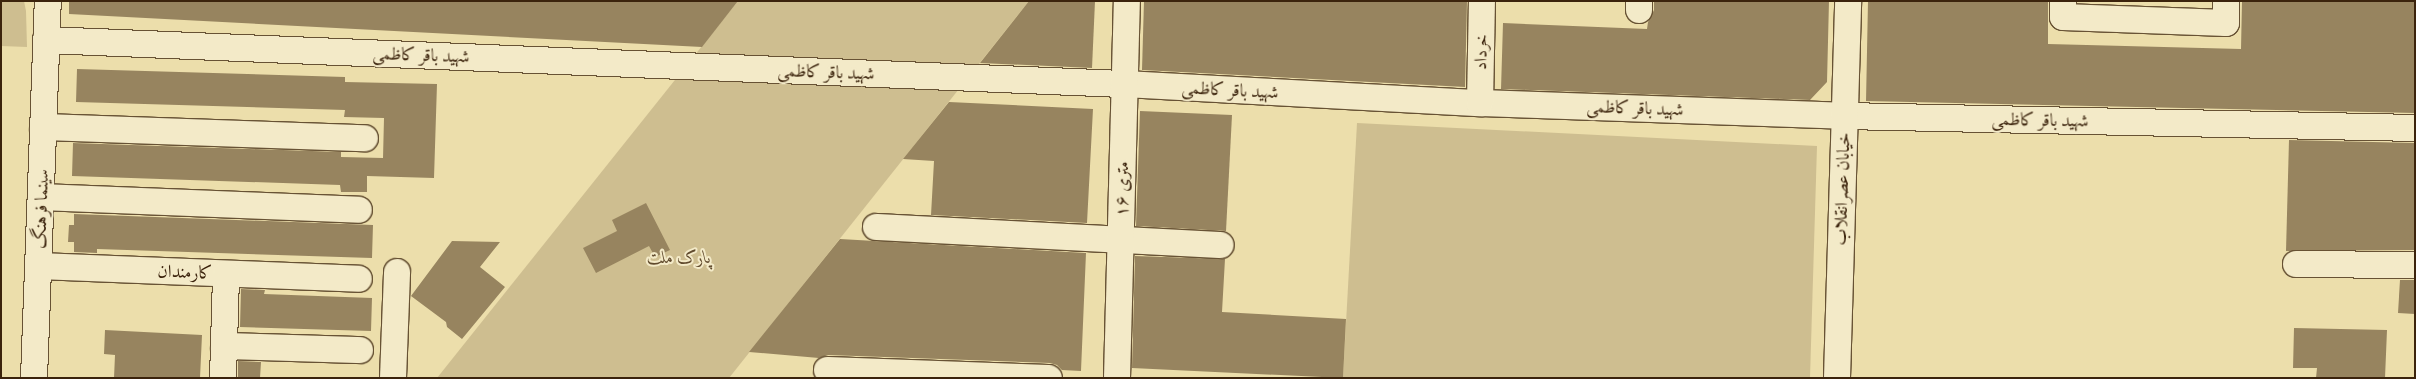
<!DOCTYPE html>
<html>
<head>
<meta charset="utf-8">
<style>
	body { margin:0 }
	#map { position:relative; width:2416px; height:379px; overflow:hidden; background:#ecdeab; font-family:"IM FELL Great Primer",Amiri,serif }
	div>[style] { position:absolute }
	.green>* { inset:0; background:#cebe90 }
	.building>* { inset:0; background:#97845f }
	.roads { filter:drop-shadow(1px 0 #675234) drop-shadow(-1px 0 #675234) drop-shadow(0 1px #675234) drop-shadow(0 -1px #675234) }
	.minor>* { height:26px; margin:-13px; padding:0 13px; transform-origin:13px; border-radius:13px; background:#f3eac8 }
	span { translate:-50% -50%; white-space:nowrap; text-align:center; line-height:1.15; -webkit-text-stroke:4px #f3eac8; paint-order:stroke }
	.street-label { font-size:18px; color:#3b230c }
	.park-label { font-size:18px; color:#604a2d; font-style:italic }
	.frame { position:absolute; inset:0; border:2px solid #3b230c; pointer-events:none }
</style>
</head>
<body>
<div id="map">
	<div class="green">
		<i style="clip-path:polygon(1px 1px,24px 1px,26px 11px,27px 47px,1px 46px)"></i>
		<i style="clip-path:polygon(738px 1px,1029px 1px,729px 378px,437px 378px)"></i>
		<i style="clip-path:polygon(1357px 123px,1817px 146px,1810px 378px,1343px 378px)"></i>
	</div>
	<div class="building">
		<i style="clip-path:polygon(69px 1px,738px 1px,702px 47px,69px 14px)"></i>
		<i style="clip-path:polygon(1029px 1px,1095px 1px,1092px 68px,980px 63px)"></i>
		<i style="clip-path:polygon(1144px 1px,1467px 1px,1465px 87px,1142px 70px)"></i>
		<i style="clip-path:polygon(1654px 1px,1829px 1px,1827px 82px,1810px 100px,1501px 89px,1503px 23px,1647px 29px,1648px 22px,1654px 10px)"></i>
		<i style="clip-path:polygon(1868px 1px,2048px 1px,2048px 44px,2241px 49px,2242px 1px,2415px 1px,2415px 113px,1866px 101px)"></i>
		<i style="clip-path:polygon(77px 69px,345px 77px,345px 82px,437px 84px,434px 178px,367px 176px,367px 192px,341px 192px,340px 185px,72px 176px,73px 143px,341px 152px,341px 157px,383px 158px,384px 118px,344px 117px,345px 110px,76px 102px)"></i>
		<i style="clip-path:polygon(949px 102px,1093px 109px,1087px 223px,931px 215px,934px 161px,903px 159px)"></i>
		<i style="clip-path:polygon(1140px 111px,1232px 115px,1226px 231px,1136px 226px)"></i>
		<i style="clip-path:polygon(2289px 140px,2415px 143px,2415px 250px,2286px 251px)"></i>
		<i style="clip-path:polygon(646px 203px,670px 250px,655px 257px,649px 246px,596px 273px,583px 248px,617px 231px,612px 220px)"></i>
		<i style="clip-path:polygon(74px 214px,373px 225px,372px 258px,97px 249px,97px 253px,74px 252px,74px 242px,68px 242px,69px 225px,74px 225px)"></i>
		<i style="clip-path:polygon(840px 239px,1086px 253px,1081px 371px,1062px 370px,1057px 365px,1050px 363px,828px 355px,819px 358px,749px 352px)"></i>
		<i style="clip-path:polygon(452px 241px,500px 242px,480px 267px,505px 287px,462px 339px,447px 327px,446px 322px,411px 296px)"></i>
		<i style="clip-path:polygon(1135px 256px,1225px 259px,1222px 312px,1346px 319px,1343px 378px,1132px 368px)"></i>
		<i style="clip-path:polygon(2400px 280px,2415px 280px,2415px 314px,2398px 313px)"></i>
		<i style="clip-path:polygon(241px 289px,265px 290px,264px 294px,372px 298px,371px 331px,240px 327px)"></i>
		<i style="clip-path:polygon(2294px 328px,2387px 330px,2385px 378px,2316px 378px,2317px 368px,2293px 368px)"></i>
		<i style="clip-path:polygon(105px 330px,202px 335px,200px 378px,114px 378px,115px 355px,104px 354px)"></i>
		<i style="clip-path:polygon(238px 361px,261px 362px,260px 378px,238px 378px)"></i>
	</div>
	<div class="roads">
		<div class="minor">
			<i style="left:2063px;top:1px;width:16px;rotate:90deg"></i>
			<i style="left:2063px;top:17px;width:163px;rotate:2.1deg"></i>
			<i style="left:2226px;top:23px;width:22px;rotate:-90deg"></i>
			<i style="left:1639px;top:10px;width:9px;rotate:-90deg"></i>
			<i style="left:46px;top:40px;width:1079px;rotate:2.34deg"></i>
			<i style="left:1124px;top:84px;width:357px;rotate:3.1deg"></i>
			<i style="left:1480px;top:103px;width:364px;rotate:2deg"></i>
			<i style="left:1844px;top:116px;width:571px;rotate:1.2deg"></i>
			<i style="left:1480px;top:103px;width:102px;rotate:-88.9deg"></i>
			<i style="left:43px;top:127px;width:322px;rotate:2deg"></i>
			<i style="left:41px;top:197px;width:318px;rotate:2.3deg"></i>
			<i style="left:876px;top:227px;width:345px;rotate:3deg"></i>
			<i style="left:2296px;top:264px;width:119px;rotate:0.5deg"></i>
			<i style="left:39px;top:266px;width:320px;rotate:2.3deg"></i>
			<i style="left:224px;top:346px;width:136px;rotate:1.7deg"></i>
			<i style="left:827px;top:370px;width:222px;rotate:2.1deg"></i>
			<i style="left:34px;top:378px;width:377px;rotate:-87.9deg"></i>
			<i style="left:223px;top:378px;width:104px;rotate:-88.3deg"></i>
			<i style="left:393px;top:378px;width:106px;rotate:-87.8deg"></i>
			<i style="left:1117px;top:378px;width:377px;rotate:-88.5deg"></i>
			<i style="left:1837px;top:378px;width:377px;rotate:-88.3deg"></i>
		</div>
	</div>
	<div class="street-label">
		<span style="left:1481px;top:52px;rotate:-88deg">خرداد</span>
		<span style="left:421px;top:55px;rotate:2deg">شهید باقر کاظمی</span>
		<span style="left:826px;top:72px;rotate:2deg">شهید باقر کاظمی</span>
		<span style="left:1230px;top:90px;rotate:3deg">شهید باقر کاظمی</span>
		<span style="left:1635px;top:108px;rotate:2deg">شهید باقر کاظمی</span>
		<span style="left:2040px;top:120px;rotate:1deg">شهید باقر کاظمی</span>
		<span style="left:1122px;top:189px;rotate:-89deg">۱۶ متری</span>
		<span style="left:1842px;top:189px;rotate:-88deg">خیابان عصرانقلاب</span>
		<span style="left:41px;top:209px;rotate:-88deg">سینما فرهنگ</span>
		<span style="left:185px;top:272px;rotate:2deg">کارمندان</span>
	</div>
	<div class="park-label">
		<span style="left:679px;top:257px">پارک ملت</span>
	</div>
	<div class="frame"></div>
</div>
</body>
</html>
